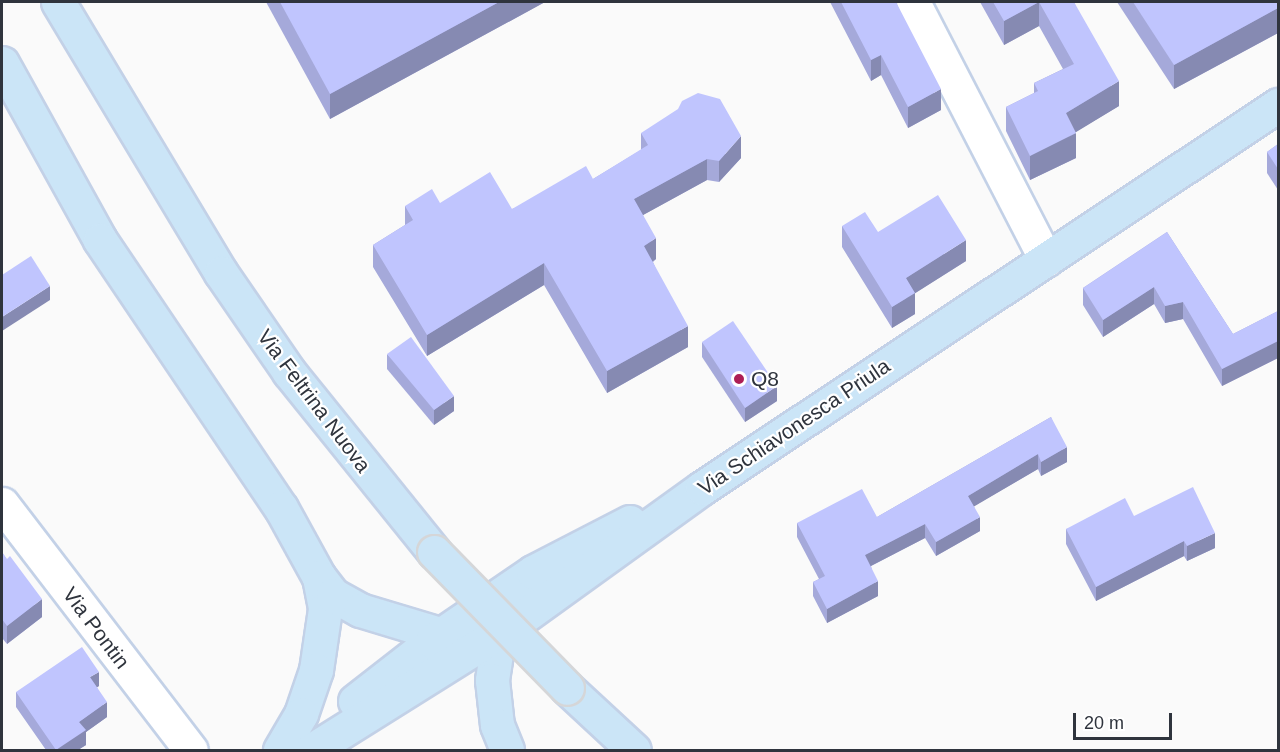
<!DOCTYPE html>
<html>
<head>
<meta charset="utf-8">
<style>
	body { margin:0 }
	#map { position:relative; width:1280px; height:752px; overflow:hidden; background:#fafafa; font-family:Arial,sans-serif }
	div>[style] { position:absolute }
	.roads { filter:drop-shadow(2px 0 #c3d1e7) drop-shadow(-2px 0 #c3d1e7) drop-shadow(0 2px #c3d1e7) drop-shadow(0 -2px #c3d1e7) }
	.minor>* { height:33px; margin:-16.5px; padding:0 16.5px; transform-origin:16.5px; border-radius:16.5px; background:#fff }
	.major>* { height:33px; margin:-16.5px; padding:0 16.5px; transform-origin:16.5px; border-radius:16.5px; background:#cbe5f7 }
	.bridges { filter:drop-shadow(2px 0 #d5d6d8) drop-shadow(-2px 0 #d5d6d8) drop-shadow(0 2px #d5d6d8) drop-shadow(0 -2px #d5d6d8) }
	.major-bridge>* { height:33px; margin:-16.5px; padding:0 16.5px; transform-origin:16.5px; border-radius:16.5px; background:#cbe5f7 }
	.wall>* { inset:0; background:#a5a9da }
	.shaded-wall>* { inset:0; background:#868ab2 }
	.building>* { inset:0; background:#c0c5fe }
	.dots>* { width:16px; height:16px; translate:-50% -50%; box-sizing:border-box; border:3px solid #fff; border-radius:50% }
	span { translate:-50% -50%; white-space:nowrap; text-align:center; line-height:1.15; -webkit-text-stroke:4.5px #fff; paint-order:stroke }
	.poi-label { font-size:21px; color:#2f343d }
	.left { translate:0 -50%; text-align:left }
	.street-label { font-size:21px; color:#2f343d }
	.frame { position:absolute; inset:0; border:3px solid #2f343d; pointer-events:none }
	.scale { position:absolute; left:1073px; top:713px; width:99px; height:27px; box-sizing:border-box; border:3px solid #2f343d; border-top:0; padding-left:8px; font-size:18px; line-height:21px; white-space:nowrap; color:#2f343d; -webkit-text-stroke:4px #fff; paint-order:stroke }
</style>
</head>
<body>
<div id="map">
	<div class="roads">
		<div class="minor">
			<i style="left:913px;top:2px;width:290px;rotate:62.7deg"></i>
			<i style="left:2px;top:504px;width:310px;rotate:52.5deg"></i>
		</div>
		<div class="major">
			<i style="left:58px;top:2px;width:316px;rotate:59deg"></i>
			<i style="left:221px;top:273px;width:120px;rotate:55.5deg"></i>
			<i style="left:289px;top:372px;width:231px;rotate:51.1deg"></i>
			<i style="left:2px;top:63px;width:202px;rotate:61deg"></i>
			<i style="left:100px;top:240px;width:323px;rotate:56deg"></i>
			<i style="left:281px;top:508px;width:79px;rotate:61.2deg"></i>
			<i style="left:319px;top:577px;width:33px;rotate:79deg"></i>
			<i style="left:325px;top:609px;width:62px;rotate:98.4deg"></i>
			<i style="left:316px;top:670px;width:46px;rotate:108.8deg"></i>
			<i style="left:301px;top:714px;width:42px;rotate:120.3deg"></i>
			<i style="left:319px;top:577px;width:23px;rotate:52deg"></i>
			<i style="left:333px;top:595px;width:31px;rotate:29deg"></i>
			<i style="left:360px;top:610px;width:100px;rotate:16.8deg"></i>
			<i style="left:501px;top:621px;width:60px;rotate:98.7deg"></i>
			<i style="left:492px;top:680px;width:45px;rotate:83.7deg"></i>
			<i style="left:497px;top:725px;width:27px;rotate:68deg"></i>
			<i style="left:567px;top:688px;width:91px;rotate:42.8deg"></i>
			<i style="left:355px;top:701px;width:98px;rotate:-37.9deg"></i>
			<i style="left:432px;top:641px;width:122px;rotate:-34.3deg"></i>
			<i style="left:533px;top:572px;width:109px;rotate:-27.3deg"></i>
			<i style="left:312px;top:750px;width:241px;rotate:-32.1deg"></i>
			<i style="left:516px;top:622px;width:229px;rotate:-35.8deg"></i>
			<i style="left:702px;top:488px;width:692px;rotate:-33.62deg"></i>
		</div>
	</div>
	<div class="bridges">
		<div class="major-bridge">
			<i style="left:434px;top:552px;width:190px;rotate:45.6deg"></i>
		</div>
	</div>
	<div class="wall">
		<i style="clip-path:polygon(266px 2px,545px 2px,330px 119px)"></i>
		<i style="clip-path:polygon(830px 2px,896px 2px,941px 110px,908px 128px,881px 75px,871px 81px)"></i>
		<i style="clip-path:polygon(980px 2px,1074px 2px,1119px 106px,1075px 132px,1076px 158px,1030px 180px,1006px 131px,1006px 107px,1034px 93px,1034px 83px,1063px 69px,1039px 26px,1004px 45px)"></i>
		<i style="clip-path:polygon(1117px 2px,1278px 2px,1278px 33px,1174px 89px)"></i>
		<i style="clip-path:polygon(641px 133px,741px 158px,719px 182px,707px 180px,643px 215px,656px 259px,653px 262px,688px 347px,607px 393px,544px 285px,427px 356px,373px 267px,373px 245px,405px 225px,405px 206px,440px 203px,512px 209px,593px 179px,641px 150px)"></i>
		<i style="clip-path:polygon(1278px 144px,1278px 190px,1267px 173px,1267px 152px)"></i>
		<i style="clip-path:polygon(842px 226px,878px 232px,966px 261px,915px 293px,915px 314px,892px 328px,842px 247px)"></i>
		<i style="clip-path:polygon(1167px 232px,1233px 334px,1278px 311px,1278px 358px,1222px 386px,1183px 319px,1165px 323px,1154px 304px,1103px 337px,1083px 305px,1083px 288px)"></i>
		<i style="clip-path:polygon(702px 342px,777px 401px,745px 422px,702px 357px)"></i>
		<i style="clip-path:polygon(387px 354px,454px 411px,434px 425px,387px 369px)"></i>
		<i style="clip-path:polygon(1051px 417px,1067px 462px,1041px 476px,1038px 469px,974px 506px,980px 531px,936px 556px,925px 538px,871px 566px,878px 596px,827px 623px,813px 596px,813px 582px,819px 579px,797px 537px,797px 523px,877px 517px)"></i>
		<i style="clip-path:polygon(1134px 516px,1215px 548px,1187px 561px,1184px 556px,1096px 601px,1066px 544px,1066px 529px)"></i>
		<i style="clip-path:polygon(2px 552px,42px 617px,7px 644px,2px 638px)"></i>
		<i style="clip-path:polygon(99px 686px,97px 687px,107px 717px,86px 732px,86px 745px,78px 750px,46px 750px,16px 707px,16px 692px)"></i>
	</div>
	<div class="shaded-wall">
		<i style="clip-path:polygon(499px 2px,545px 2px,330px 119px,330px 94px)"></i>
		<i style="clip-path:polygon(1039px 2px,1039px 26px,1004px 45px,1004px 21px)"></i>
		<i style="clip-path:polygon(1278px 8px,1278px 33px,1174px 89px,1174px 65px)"></i>
		<i style="clip-path:polygon(881px 55px,881px 75px,871px 81px,871px 60px)"></i>
		<i style="clip-path:polygon(1119px 81px,1119px 106px,1068px 137px,1076px 133px,1076px 158px,1030px 180px,1030px 156px,1066px 113px)"></i>
		<i style="clip-path:polygon(941px 89px,941px 110px,908px 128px,908px 107px)"></i>
		<i style="clip-path:polygon(741px 136px,741px 158px,719px 182px,719px 161px)"></i>
		<i style="clip-path:polygon(707px 159px,707px 180px,634px 220px,634px 199px)"></i>
		<i style="clip-path:polygon(656px 238px,656px 259px,644px 267px,644px 246px)"></i>
		<i style="clip-path:polygon(966px 240px,966px 261px,906px 299px,906px 278px)"></i>
		<i style="clip-path:polygon(544px 263px,544px 285px,427px 356px,427px 335px)"></i>
		<i style="clip-path:polygon(50px 286px,50px 300px,2px 331px,2px 317px)"></i>
		<i style="clip-path:polygon(1154px 287px,1154px 304px,1103px 337px,1103px 320px)"></i>
		<i style="clip-path:polygon(915px 293px,915px 314px,892px 328px,892px 307px)"></i>
		<i style="clip-path:polygon(1183px 302px,1183px 319px,1165px 323px,1165px 306px)"></i>
		<i style="clip-path:polygon(688px 326px,688px 347px,607px 393px,607px 371px)"></i>
		<i style="clip-path:polygon(1278px 341px,1278px 358px,1222px 386px,1222px 369px)"></i>
		<i style="clip-path:polygon(777px 386px,777px 401px,745px 422px,745px 408px)"></i>
		<i style="clip-path:polygon(454px 396px,454px 411px,434px 425px,434px 410px)"></i>
		<i style="clip-path:polygon(1067px 447px,1067px 462px,1041px 476px,1041px 462px)"></i>
		<i style="clip-path:polygon(1038px 454px,1038px 469px,968px 510px,968px 496px)"></i>
		<i style="clip-path:polygon(980px 517px,980px 531px,936px 556px,936px 542px)"></i>
		<i style="clip-path:polygon(925px 524px,925px 538px,865px 569px,865px 555px)"></i>
		<i style="clip-path:polygon(1215px 533px,1215px 548px,1187px 561px,1187px 546px)"></i>
		<i style="clip-path:polygon(1184px 541px,1184px 556px,1096px 601px,1096px 587px)"></i>
		<i style="clip-path:polygon(878px 581px,878px 596px,827px 623px,827px 609px)"></i>
		<i style="clip-path:polygon(42px 599px,42px 617px,7px 644px,7px 626px)"></i>
		<i style="clip-path:polygon(99px 672px,99px 686px,90px 692px,90px 677px)"></i>
		<i style="clip-path:polygon(107px 702px,107px 717px,86px 732px,86px 745px,78px 750px,56px 750px,79px 722px)"></i>
	</div>
	<div class="building">
		<i style="clip-path:polygon(280px 2px,499px 2px,330px 94px)"></i>
		<i style="clip-path:polygon(841px 2px,896px 2px,941px 89px,908px 107px,881px 55px,871px 60px)"></i>
		<i style="clip-path:polygon(993px 2px,1074px 2px,1119px 81px,1066px 113px,1076px 133px,1030px 156px,1006px 107px,1038px 91px,1034px 83px,1074px 64px,1039px 2px,1004px 21px)"></i>
		<i style="clip-path:polygon(1133px 2px,1278px 2px,1278px 8px,1174px 65px)"></i>
		<i style="clip-path:polygon(698px 93px,720px 99px,741px 136px,719px 161px,707px 159px,634px 199px,656px 238px,644px 246px,688px 326px,607px 371px,544px 263px,427px 335px,373px 245px,413px 220px,405px 206px,432px 189px,440px 203px,490px 172px,512px 209px,586px 166px,593px 179px,648px 145px,641px 133px,678px 109px,682px 101px)"></i>
		<i style="clip-path:polygon(1278px 144px,1278px 169px,1267px 152px)"></i>
		<i style="clip-path:polygon(938px 195px,966px 240px,906px 278px,915px 293px,892px 307px,842px 226px,865px 212px,878px 232px)"></i>
		<i style="clip-path:polygon(1167px 232px,1233px 334px,1278px 311px,1278px 341px,1222px 369px,1183px 302px,1165px 306px,1154px 287px,1103px 320px,1083px 288px)"></i>
		<i style="clip-path:polygon(31px 256px,50px 286px,2px 317px,2px 275px)"></i>
		<i style="clip-path:polygon(733px 321px,777px 386px,745px 408px,702px 342px)"></i>
		<i style="clip-path:polygon(411px 337px,454px 396px,434px 410px,387px 354px)"></i>
		<i style="clip-path:polygon(1051px 417px,1067px 447px,1041px 462px,1038px 454px,968px 496px,980px 517px,936px 542px,925px 524px,865px 555px,878px 581px,827px 609px,813px 582px,825px 576px,797px 523px,862px 489px,877px 517px)"></i>
		<i style="clip-path:polygon(1193px 487px,1215px 533px,1187px 546px,1184px 541px,1096px 587px,1066px 529px,1125px 498px,1134px 516px)"></i>
		<i style="clip-path:polygon(2px 552px,7px 559px,10px 556px,42px 599px,7px 626px,2px 619px)"></i>
		<i style="clip-path:polygon(82px 647px,99px 672px,90px 677px,107px 702px,79px 722px,86px 730px,56px 750px,16px 692px)"></i>
	</div>
	<div class="dots">
		<i style="left:739px;top:379px;background:#ad1e56"></i>
	</div>
	<div class="poi-label">
		<span class="left" style="left:751px;top:379px">Q8</span>
	</div>
	<div class="street-label">
		<span style="left:314px;top:401px;rotate:53deg">Via Feltrina Nuova</span>
		<span style="left:794px;top:427px;rotate:-34deg">Via Schiavonesca Priula</span>
		<span style="left:96px;top:628px;rotate:53deg">Via Pontin</span>
	</div>
	<div class="frame"></div>
	<div class="scale">20 m</div>
</div>
</body>
</html>
